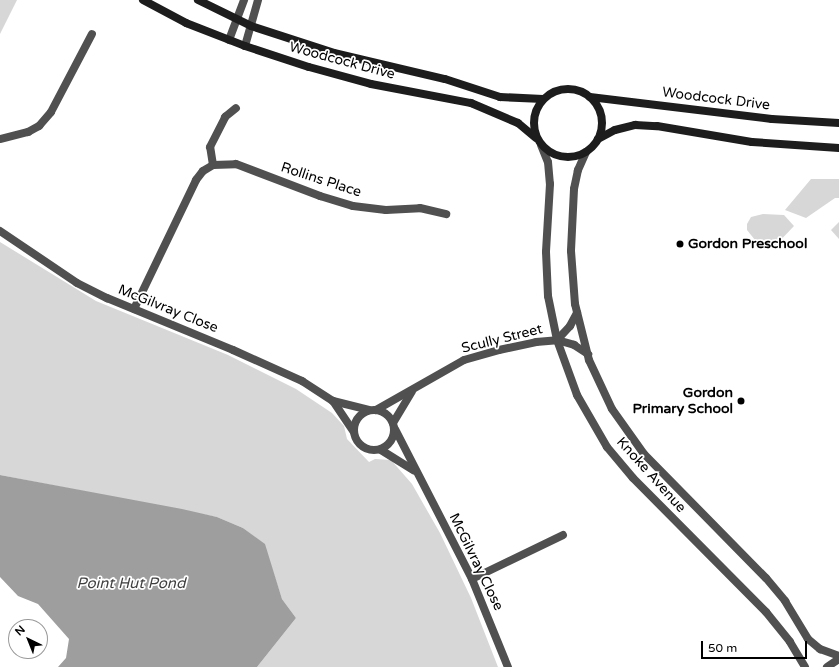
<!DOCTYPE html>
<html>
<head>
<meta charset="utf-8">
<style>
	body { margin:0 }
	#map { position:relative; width:839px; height:667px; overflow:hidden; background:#fff; font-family:"Varela Round",sans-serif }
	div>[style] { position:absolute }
	.green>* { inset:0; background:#d7d7d7 }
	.water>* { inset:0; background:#9e9e9e }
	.minor>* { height:8px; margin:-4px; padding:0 4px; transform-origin:4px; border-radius:4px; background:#505050 }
	.minor>.ring { margin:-4px; padding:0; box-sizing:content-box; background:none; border:8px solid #505050; border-radius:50% }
	.tertiary>* { height:8px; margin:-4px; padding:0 4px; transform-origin:4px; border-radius:4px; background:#505050 }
	.secondary>* { height:8px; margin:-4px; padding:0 4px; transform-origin:4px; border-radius:4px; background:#1d1d1d }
	.secondary>.ring { margin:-4px; padding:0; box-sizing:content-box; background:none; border:8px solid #1d1d1d; border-radius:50% }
	.dots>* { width:11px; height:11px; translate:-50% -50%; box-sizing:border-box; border:2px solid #fff; border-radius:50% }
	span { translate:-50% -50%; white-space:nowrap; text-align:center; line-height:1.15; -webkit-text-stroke:3.5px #fff; paint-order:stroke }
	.street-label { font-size:14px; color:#000 }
	.poi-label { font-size:14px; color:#000; font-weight:700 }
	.left { translate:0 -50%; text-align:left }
	.right { translate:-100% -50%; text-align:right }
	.water-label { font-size:15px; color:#3f3f3f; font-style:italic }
	.north { position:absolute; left:8px; top:619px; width:40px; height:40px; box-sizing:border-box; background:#fff; border:1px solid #999; border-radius:50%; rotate:317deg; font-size:11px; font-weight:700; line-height:16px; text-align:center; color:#000 }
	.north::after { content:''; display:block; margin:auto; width:14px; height:18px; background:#000; clip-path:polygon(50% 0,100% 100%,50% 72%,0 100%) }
	.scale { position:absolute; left:701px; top:641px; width:106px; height:18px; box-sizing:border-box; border:2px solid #000; border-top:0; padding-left:5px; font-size:12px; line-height:14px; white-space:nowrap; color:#000; -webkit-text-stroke:3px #fff; paint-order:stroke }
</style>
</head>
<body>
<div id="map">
	<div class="green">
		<i style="clip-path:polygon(0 0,17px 0,0 34px)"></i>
		<i style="clip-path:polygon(811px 179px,839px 179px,839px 198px,835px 198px,806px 218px,785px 210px)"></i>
		<i style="clip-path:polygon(763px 214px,784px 215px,794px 226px,775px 246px,755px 240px,747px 230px,747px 224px,751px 217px)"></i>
		<i style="clip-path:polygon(839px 222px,839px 239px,831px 230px)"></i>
		<i style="clip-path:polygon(0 242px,96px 301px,228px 355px,296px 389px,332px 413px,344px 426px,347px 439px,369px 462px,375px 459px,391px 460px,412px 484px,440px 533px,471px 598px,498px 667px,257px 667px,296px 618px,282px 599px,264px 544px,243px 528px,217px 517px,0 475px)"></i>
	</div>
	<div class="water">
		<i style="clip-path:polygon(0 475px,182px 509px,217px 517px,243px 528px,265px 544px,282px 599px,296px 618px,257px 667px,58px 667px,66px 658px,69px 639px,38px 604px,18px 596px,0 577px)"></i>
	</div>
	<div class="minor">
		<i style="left:0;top:139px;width:29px;rotate:-14deg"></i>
		<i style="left:28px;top:132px;width:13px;rotate:-29deg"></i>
		<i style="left:39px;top:126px;width:18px;rotate:-49deg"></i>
		<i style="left:51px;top:112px;width:88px;rotate:-62.3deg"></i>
		<i style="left:213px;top:165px;width:18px;rotate:-99deg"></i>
		<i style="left:210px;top:147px;width:34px;rotate:-63deg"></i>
		<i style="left:225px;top:117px;width:14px;rotate:-39deg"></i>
		<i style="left:0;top:231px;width:93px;rotate:34deg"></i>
		<i style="left:77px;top:283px;width:34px;rotate:27deg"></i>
		<i style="left:107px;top:298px;width:136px;rotate:22.4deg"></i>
		<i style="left:233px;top:350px;width:76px;rotate:24.2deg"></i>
		<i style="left:302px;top:381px;width:37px;rotate:33deg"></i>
		<i style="left:333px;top:401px;width:37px;rotate:14deg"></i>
		<i style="left:134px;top:309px;width:143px;rotate:-64.3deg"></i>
		<i style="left:196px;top:180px;width:11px;rotate:-52deg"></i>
		<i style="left:203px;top:171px;width:12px;rotate:-31deg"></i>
		<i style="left:213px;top:165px;width:23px;rotate:-2deg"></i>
		<i style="left:236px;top:164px;width:90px;rotate:20.9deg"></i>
		<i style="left:320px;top:196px;width:34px;rotate:17deg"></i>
		<i style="left:353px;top:206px;width:33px;rotate:7deg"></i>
		<i style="left:386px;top:210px;width:34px;rotate:-3deg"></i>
		<i style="left:420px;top:208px;width:27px;rotate:13deg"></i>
		<i style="left:557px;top:340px;width:19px;rotate:-47deg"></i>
		<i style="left:570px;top:326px;width:15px;rotate:-62deg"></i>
		<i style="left:333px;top:401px;width:37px;rotate:56deg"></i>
		<i class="ring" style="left:354px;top:410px;width:32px;height:32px"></i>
		<i style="left:376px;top:410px;width:101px;rotate:-29.6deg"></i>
		<i style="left:464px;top:360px;width:36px;rotate:-16deg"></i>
		<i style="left:499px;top:350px;width:38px;rotate:-12deg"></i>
		<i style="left:536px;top:342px;width:21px;rotate:-5deg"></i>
		<i style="left:557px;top:340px;width:18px;rotate:16deg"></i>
		<i style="left:574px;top:345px;width:17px;rotate:33deg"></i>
		<i style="left:393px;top:423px;width:37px;rotate:-59deg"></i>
		<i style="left:395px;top:429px;width:169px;rotate:62.8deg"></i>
		<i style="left:472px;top:579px;width:95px;rotate:67.8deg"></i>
		<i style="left:381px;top:450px;width:39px;rotate:32deg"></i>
		<i style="left:472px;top:579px;width:101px;rotate:-25.8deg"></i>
	</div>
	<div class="tertiary">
		<i style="left:229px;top:40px;width:43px;rotate:-69.4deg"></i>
		<i style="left:245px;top:46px;width:48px;rotate:-74.2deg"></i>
		<i style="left:541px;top:145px;width:18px;rotate:68deg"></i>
		<i style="left:548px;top:162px;width:22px;rotate:85deg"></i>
		<i style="left:550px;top:184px;width:68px;rotate:93.4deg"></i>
		<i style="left:546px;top:252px;width:44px;rotate:87.4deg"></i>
		<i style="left:548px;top:296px;width:45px;rotate:78.4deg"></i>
		<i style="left:557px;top:340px;width:59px;rotate:70deg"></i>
		<i style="left:577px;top:395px;width:60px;rotate:60deg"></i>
		<i style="left:607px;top:447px;width:40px;rotate:50deg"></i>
		<i style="left:633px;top:478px;width:189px;rotate:45.2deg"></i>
		<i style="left:766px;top:612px;width:38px;rotate:51deg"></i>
		<i style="left:790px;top:642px;width:29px;rotate:59deg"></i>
		<i style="left:586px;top:152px;width:20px;rotate:114deg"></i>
		<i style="left:578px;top:170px;width:19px;rotate:102deg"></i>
		<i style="left:574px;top:189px;width:62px;rotate:92.8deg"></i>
		<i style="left:571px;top:251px;width:53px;rotate:85.7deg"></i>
		<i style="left:575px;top:304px;width:58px;rotate:76deg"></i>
		<i style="left:589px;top:360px;width:54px;rotate:64.9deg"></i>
		<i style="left:612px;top:409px;width:55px;rotate:54.6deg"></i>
		<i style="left:644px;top:454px;width:174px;rotate:45.5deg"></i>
		<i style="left:766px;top:578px;width:30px;rotate:50deg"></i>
		<i style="left:785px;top:601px;width:44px;rotate:58.8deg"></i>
		<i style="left:808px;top:639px;width:16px;rotate:40deg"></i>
		<i style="left:820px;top:649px;width:20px;rotate:20deg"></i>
		<i style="left:827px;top:667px;width:14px;rotate:-34deg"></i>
	</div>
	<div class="secondary">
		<i style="left:143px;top:0;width:49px;rotate:28.1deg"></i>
		<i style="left:186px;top:23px;width:63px;rotate:21.3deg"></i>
		<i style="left:245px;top:46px;width:67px;rotate:18.2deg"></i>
		<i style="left:309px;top:67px;width:64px;rotate:15.3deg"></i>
		<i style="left:371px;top:84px;width:102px;rotate:10.8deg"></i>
		<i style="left:471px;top:103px;width:51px;rotate:23.1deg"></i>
		<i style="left:518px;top:123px;width:23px;rotate:40deg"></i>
		<i style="left:198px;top:0;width:59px;rotate:26.1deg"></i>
		<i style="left:251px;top:26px;width:87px;rotate:18deg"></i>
		<i style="left:334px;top:53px;width:114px;rotate:13.2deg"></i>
		<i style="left:445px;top:79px;width:58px;rotate:18.1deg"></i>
		<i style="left:500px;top:97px;width:43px;rotate:2.7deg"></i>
		<i class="ring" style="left:534px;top:89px;width:60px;height:60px"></i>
		<i style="left:590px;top:97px;width:183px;rotate:6.9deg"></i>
		<i style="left:772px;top:119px;width:67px;rotate:3.4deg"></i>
		<i style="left:598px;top:139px;width:19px;rotate:-28deg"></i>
		<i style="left:615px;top:130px;width:21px;rotate:-14deg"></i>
		<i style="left:635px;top:125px;width:22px;rotate:3deg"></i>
		<i style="left:657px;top:126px;width:96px;rotate:9.6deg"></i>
		<i style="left:752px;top:142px;width:87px;rotate:3.9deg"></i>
	</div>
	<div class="dots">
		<i style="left:680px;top:244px;background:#000"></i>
		<i style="left:741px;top:401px;background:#000"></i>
	</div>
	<div class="street-label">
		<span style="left:342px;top:61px;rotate:15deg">Woodcock Drive</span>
		<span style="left:716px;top:99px;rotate:7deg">Woodcock Drive</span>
		<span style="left:321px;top:180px;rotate:18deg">Rollins Place</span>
		<span style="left:168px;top:309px;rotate:22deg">McGilvray Close</span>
		<span style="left:502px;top:339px;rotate:-14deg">Scully Street</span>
		<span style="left:651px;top:475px;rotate:48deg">Knoke Avenue</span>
		<span style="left:476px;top:562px;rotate:64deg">McGilvray Close</span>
	</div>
	<div class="poi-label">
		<span class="left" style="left:688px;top:244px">Gordon Preschool</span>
		<span class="right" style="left:733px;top:401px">Gordon<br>Primary School</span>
	</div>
	<div class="water-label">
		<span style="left:131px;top:584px">Point Hut Pond</span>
	</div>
	<div class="north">N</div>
	<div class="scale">50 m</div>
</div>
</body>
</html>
